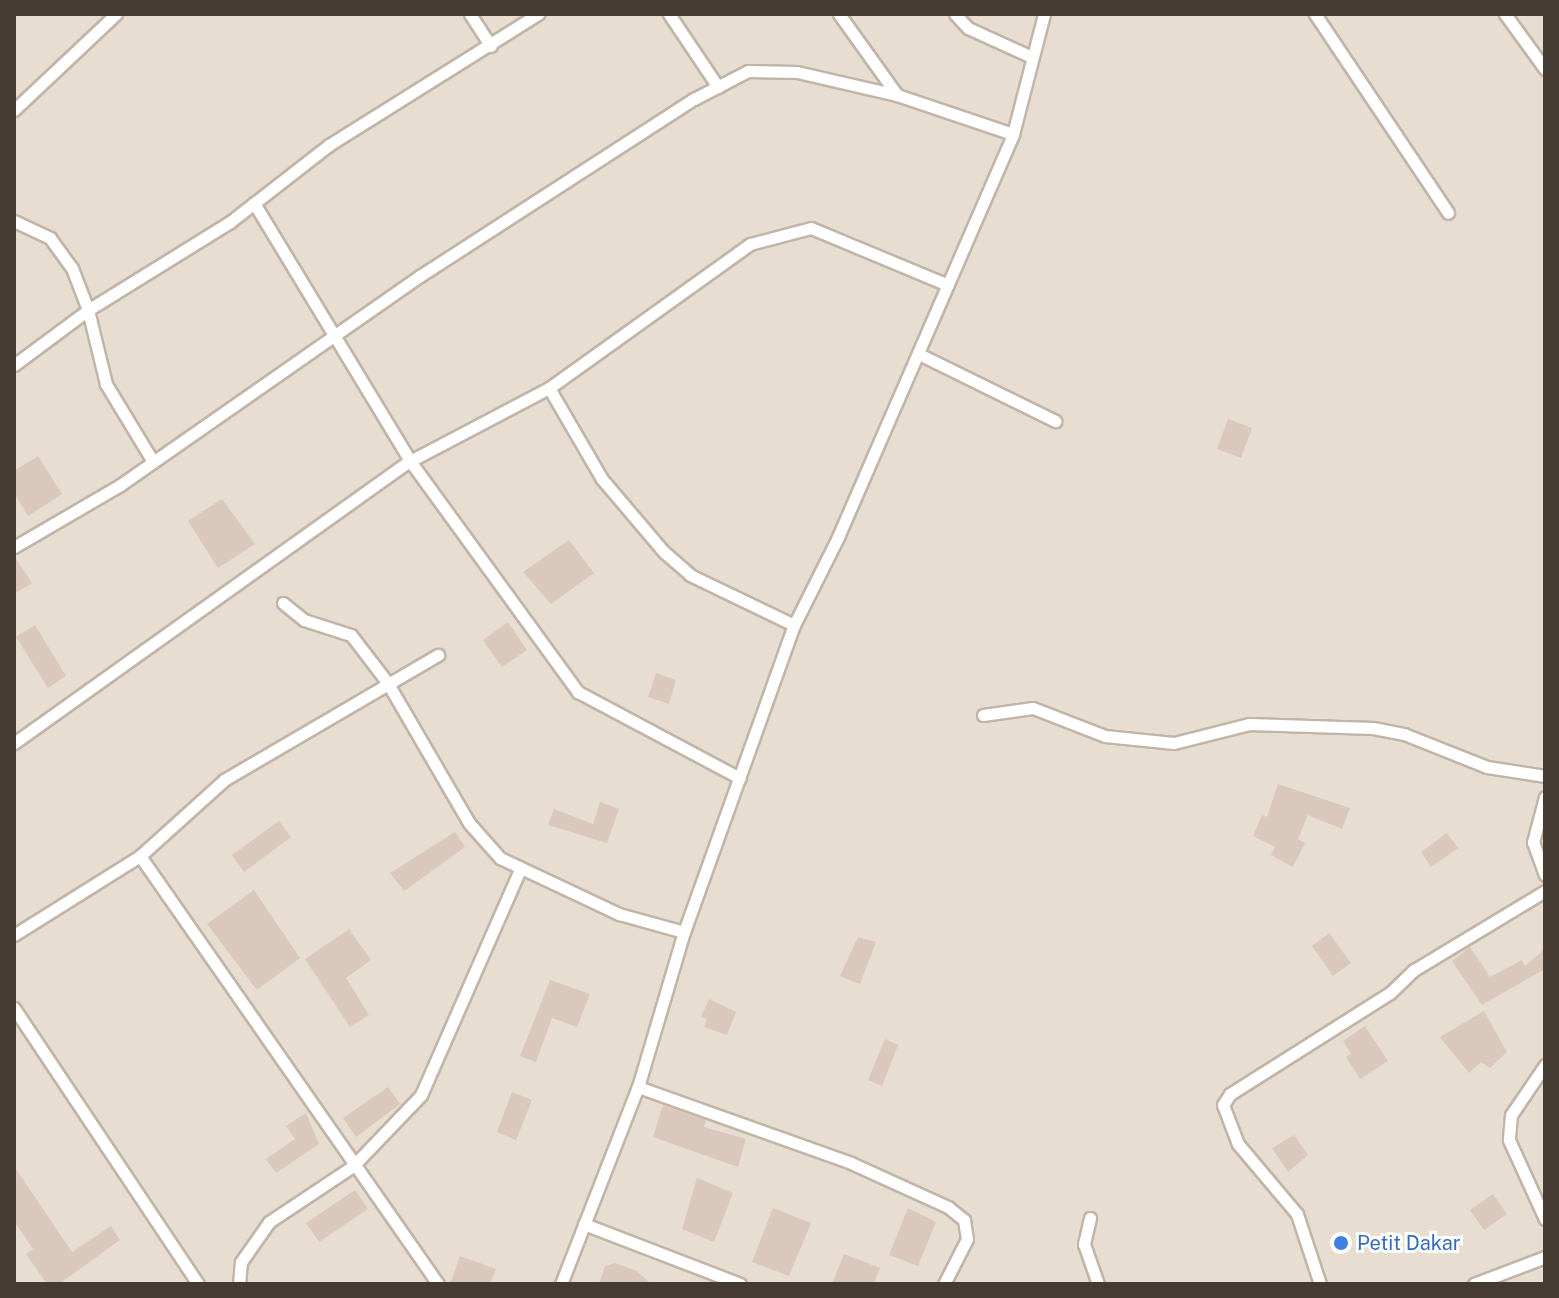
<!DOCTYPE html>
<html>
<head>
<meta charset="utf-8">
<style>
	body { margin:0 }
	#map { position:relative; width:1559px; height:1298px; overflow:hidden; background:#f3ece4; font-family:"Public Sans",sans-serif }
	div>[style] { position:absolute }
	.residential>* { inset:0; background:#e8ddd1 }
	.building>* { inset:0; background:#d9c8bb }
	.roads { filter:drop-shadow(2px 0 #c2b5a8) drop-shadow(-2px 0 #c2b5a8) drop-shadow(0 2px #c2b5a8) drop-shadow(0 -2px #c2b5a8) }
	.street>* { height:11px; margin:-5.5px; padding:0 5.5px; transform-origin:5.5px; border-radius:5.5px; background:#fff }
	.dots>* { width:22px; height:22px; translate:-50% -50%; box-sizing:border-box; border:4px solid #fff; border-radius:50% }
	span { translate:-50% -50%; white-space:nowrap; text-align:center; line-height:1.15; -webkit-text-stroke:6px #fff; paint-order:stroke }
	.shop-label { font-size:20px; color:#366cbe }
	.left { translate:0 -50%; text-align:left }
	.frame { position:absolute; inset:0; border:16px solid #463b33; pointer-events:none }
</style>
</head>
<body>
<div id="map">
	<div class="residential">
		<i style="clip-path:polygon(14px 14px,1545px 14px,1545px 1284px,14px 1284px)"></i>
	</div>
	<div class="building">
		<i style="clip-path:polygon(1228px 419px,1252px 428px,1241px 458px,1217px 449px)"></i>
		<i style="clip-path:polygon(38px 456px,62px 494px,28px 516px,14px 493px,14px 471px)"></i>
		<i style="clip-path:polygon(222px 499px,255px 544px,218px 568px,188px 521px)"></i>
		<i style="clip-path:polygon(569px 540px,594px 573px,551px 604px,523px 572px)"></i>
		<i style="clip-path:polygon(14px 556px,32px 583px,14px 594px)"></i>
		<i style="clip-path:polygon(508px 622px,527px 650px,502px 667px,483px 640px)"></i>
		<i style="clip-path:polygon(35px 625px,66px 676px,48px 688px,16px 637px)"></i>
		<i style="clip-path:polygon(656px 673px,676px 680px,669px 704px,648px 697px)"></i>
		<i style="clip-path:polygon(1278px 784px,1350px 808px,1342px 829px,1308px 815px,1298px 839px,1305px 843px,1293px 867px,1271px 855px,1275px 847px,1253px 836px,1262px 815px,1267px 817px)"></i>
		<i style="clip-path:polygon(600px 802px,619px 809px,607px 843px,548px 825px,554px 809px,593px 824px)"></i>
		<i style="clip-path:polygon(279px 821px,291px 837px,244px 872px,232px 855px)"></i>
		<i style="clip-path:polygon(455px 832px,465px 847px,404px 891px,390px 873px)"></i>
		<i style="clip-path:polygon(1447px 833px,1458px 848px,1431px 867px,1421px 852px)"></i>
		<i style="clip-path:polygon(254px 890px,300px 958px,257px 990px,207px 924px)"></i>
		<i style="clip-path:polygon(349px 929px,371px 960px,346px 978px,369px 1015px,350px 1027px,305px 959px)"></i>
		<i style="clip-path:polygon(1329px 933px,1351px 963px,1333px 976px,1312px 946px)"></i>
		<i style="clip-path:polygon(858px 937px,876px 942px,860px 984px,840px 976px)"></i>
		<i style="clip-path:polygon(1470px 947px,1490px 977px,1522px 960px,1525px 966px,1545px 949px,1545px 969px,1482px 1005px,1452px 961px)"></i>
		<i style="clip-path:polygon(550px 980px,590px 994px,577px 1027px,552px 1018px,536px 1062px,520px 1056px)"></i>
		<i style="clip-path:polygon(709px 999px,736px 1012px,727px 1035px,704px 1027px,707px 1019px,701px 1017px)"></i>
		<i style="clip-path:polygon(1484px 1011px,1507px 1052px,1490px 1068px,1481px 1062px,1469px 1073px,1440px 1037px)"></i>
		<i style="clip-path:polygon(1365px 1026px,1388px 1061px,1360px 1079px,1346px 1057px,1351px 1054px,1343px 1041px)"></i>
		<i style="clip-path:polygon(885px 1039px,898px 1045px,882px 1086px,868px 1080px)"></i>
		<i style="clip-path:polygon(388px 1087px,400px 1104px,356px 1137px,343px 1118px)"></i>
		<i style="clip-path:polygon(512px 1092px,532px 1100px,516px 1140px,497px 1132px)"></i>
		<i style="clip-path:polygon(663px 1105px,706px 1120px,704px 1127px,746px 1139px,738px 1167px,653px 1137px)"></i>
		<i style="clip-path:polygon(306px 1113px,319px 1144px,276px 1173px,266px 1159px,295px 1139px,286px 1126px)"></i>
		<i style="clip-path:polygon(1294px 1135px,1308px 1155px,1288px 1172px,1272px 1148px)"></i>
		<i style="clip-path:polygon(14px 1166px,72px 1252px,111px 1226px,120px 1240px,59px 1284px,47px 1284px,26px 1254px,33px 1249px,14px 1221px)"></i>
		<i style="clip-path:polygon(697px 1178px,733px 1193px,714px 1242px,682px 1229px)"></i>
		<i style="clip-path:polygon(355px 1190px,368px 1209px,319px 1242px,306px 1223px)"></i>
		<i style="clip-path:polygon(1493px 1194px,1507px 1214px,1484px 1230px,1470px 1210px)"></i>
		<i style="clip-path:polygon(773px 1208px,811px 1223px,789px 1276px,752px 1262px)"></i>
		<i style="clip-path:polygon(908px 1208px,936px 1222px,918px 1266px,889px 1255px)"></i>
		<i style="clip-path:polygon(844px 1254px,880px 1268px,874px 1284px,832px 1284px)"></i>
		<i style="clip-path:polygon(460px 1256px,496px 1269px,490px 1284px,450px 1284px)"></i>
		<i style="clip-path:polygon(615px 1263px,637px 1271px,651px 1284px,599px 1284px,605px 1266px)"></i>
	</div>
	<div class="roads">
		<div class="street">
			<i style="left:470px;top:14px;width:38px;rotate:57deg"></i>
			<i style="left:669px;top:14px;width:88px;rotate:56.1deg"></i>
			<i style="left:839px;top:14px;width:100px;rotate:54.4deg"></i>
			<i style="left:955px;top:14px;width:19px;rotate:47deg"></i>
			<i style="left:968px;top:28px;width:70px;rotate:24.4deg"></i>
			<i style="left:1315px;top:14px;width:239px;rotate:56.2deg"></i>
			<i style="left:1505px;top:14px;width:68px;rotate:54deg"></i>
			<i style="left:14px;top:110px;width:140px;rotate:-43.3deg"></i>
			<i style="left:254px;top:203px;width:301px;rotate:58.8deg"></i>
			<i style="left:410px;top:461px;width:286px;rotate:54deg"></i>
			<i style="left:578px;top:692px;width:183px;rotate:28deg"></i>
			<i style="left:14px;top:221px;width:40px;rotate:25deg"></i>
			<i style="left:50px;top:238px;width:37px;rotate:54deg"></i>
			<i style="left:72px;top:268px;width:45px;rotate:69.1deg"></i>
			<i style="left:88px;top:310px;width:76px;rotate:76.3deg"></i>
			<i style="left:106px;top:384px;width:89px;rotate:58.8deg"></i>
			<i style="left:919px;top:354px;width:152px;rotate:26.2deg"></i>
			<i style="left:14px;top:365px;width:92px;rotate:-36.6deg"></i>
			<i style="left:88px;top:310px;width:167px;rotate:-31.8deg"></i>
			<i style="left:230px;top:222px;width:125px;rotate:-37.9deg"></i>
			<i style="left:329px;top:145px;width:247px;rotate:-32.1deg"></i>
			<i style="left:549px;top:388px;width:105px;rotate:59.8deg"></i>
			<i style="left:602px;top:479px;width:96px;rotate:49.7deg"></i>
			<i style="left:664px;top:552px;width:35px;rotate:41deg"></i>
			<i style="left:690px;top:575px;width:115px;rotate:25.7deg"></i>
			<i style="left:14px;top:547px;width:123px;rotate:-30.3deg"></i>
			<i style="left:120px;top:485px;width:366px;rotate:-34.9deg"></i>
			<i style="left:420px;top:276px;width:326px;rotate:-32.9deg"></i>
			<i style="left:694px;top:99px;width:61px;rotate:-27.4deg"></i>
			<i style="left:748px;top:71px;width:49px;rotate:1.2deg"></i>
			<i style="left:797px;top:72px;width:103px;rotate:13deg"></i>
			<i style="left:897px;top:95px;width:122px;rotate:18.6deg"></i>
			<i style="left:283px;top:603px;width:27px;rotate:39deg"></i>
			<i style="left:304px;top:620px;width:49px;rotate:17.7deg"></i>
			<i style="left:351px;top:635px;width:59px;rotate:52.5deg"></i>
			<i style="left:387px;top:682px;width:163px;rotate:59.8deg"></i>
			<i style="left:469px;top:823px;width:47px;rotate:48.5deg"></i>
			<i style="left:500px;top:858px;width:132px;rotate:25.2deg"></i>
			<i style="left:619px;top:914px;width:67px;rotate:15.5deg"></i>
			<i style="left:983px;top:715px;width:50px;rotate:-8deg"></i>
			<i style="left:1033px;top:708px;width:77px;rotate:21.3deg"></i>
			<i style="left:1105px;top:736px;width:69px;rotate:5.8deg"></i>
			<i style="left:1174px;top:743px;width:77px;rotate:-14.2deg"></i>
			<i style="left:1249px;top:724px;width:124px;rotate:1.8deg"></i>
			<i style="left:1373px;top:728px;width:32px;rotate:11deg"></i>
			<i style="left:1404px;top:734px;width:89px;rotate:21.7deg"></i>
			<i style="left:1487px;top:767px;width:59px;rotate:8.8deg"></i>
			<i style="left:14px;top:743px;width:486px;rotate:-35.5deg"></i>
			<i style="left:410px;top:461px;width:157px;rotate:-27.7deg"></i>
			<i style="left:549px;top:388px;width:247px;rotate:-35.6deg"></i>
			<i style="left:750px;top:244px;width:63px;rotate:-14.7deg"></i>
			<i style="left:811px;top:228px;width:148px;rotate:22.6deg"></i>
			<i style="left:1545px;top:797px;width:47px;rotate:104.9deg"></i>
			<i style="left:1533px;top:842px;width:35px;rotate:70deg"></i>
			<i style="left:140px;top:856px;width:522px;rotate:55.15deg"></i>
			<i style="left:14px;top:935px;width:149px;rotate:-32.1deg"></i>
			<i style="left:140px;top:856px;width:113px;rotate:-42.1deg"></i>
			<i style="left:224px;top:780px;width:248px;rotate:-30.3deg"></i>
			<i style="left:14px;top:1008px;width:332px;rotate:56.3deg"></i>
			<i style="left:1545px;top:1065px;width:60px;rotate:124.2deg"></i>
			<i style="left:1511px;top:1115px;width:25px;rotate:95deg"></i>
			<i style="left:1509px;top:1140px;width:87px;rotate:65.5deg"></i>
			<i style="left:638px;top:1087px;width:226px;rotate:19.6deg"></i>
			<i style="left:851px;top:1163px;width:107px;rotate:24.4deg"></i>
			<i style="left:948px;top:1207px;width:21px;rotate:39deg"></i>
			<i style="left:964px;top:1220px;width:19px;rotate:81deg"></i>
			<i style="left:967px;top:1239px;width:51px;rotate:117.1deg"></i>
			<i style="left:1090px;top:1218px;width:27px;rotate:103deg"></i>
			<i style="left:1084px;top:1244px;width:42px;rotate:70.7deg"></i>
			<i style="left:584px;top:1224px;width:167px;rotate:21deg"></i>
			<i style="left:239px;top:1284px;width:22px;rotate:-85deg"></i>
			<i style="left:241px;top:1262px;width:49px;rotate:-55deg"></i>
			<i style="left:269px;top:1222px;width:101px;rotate:-33.7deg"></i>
			<i style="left:353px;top:1166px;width:98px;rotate:-46.2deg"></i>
			<i style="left:421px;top:1095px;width:247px;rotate:-66.3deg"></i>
			<i style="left:561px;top:1284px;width:212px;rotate:-68.7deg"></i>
			<i style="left:638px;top:1087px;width:162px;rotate:-73.5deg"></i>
			<i style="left:684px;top:932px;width:326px;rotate:-70.3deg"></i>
			<i style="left:794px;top:625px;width:98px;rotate:-63.4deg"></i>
			<i style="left:838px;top:537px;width:439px;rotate:-66.5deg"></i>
			<i style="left:1013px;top:134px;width:124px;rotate:-75.5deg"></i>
			<i style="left:1320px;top:1284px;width:74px;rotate:-108.2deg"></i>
			<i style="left:1297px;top:1214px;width:92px;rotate:-130.1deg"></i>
			<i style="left:1238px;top:1144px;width:42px;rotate:-111deg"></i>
			<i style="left:1223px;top:1105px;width:13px;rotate:-58deg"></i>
			<i style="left:1230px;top:1094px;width:189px;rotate:-32.3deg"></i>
			<i style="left:1390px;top:993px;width:33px;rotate:-44deg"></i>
			<i style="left:1414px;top:970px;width:153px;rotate:-31.1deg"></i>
			<i style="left:1474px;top:1284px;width:76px;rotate:-20.8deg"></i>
		</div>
	</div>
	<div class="dots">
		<i style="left:1341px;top:1243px;background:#3f7fe0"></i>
	</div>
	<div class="shop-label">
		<span class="left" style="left:1357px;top:1243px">Petit Dakar</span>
	</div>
	<div class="frame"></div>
</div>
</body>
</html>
